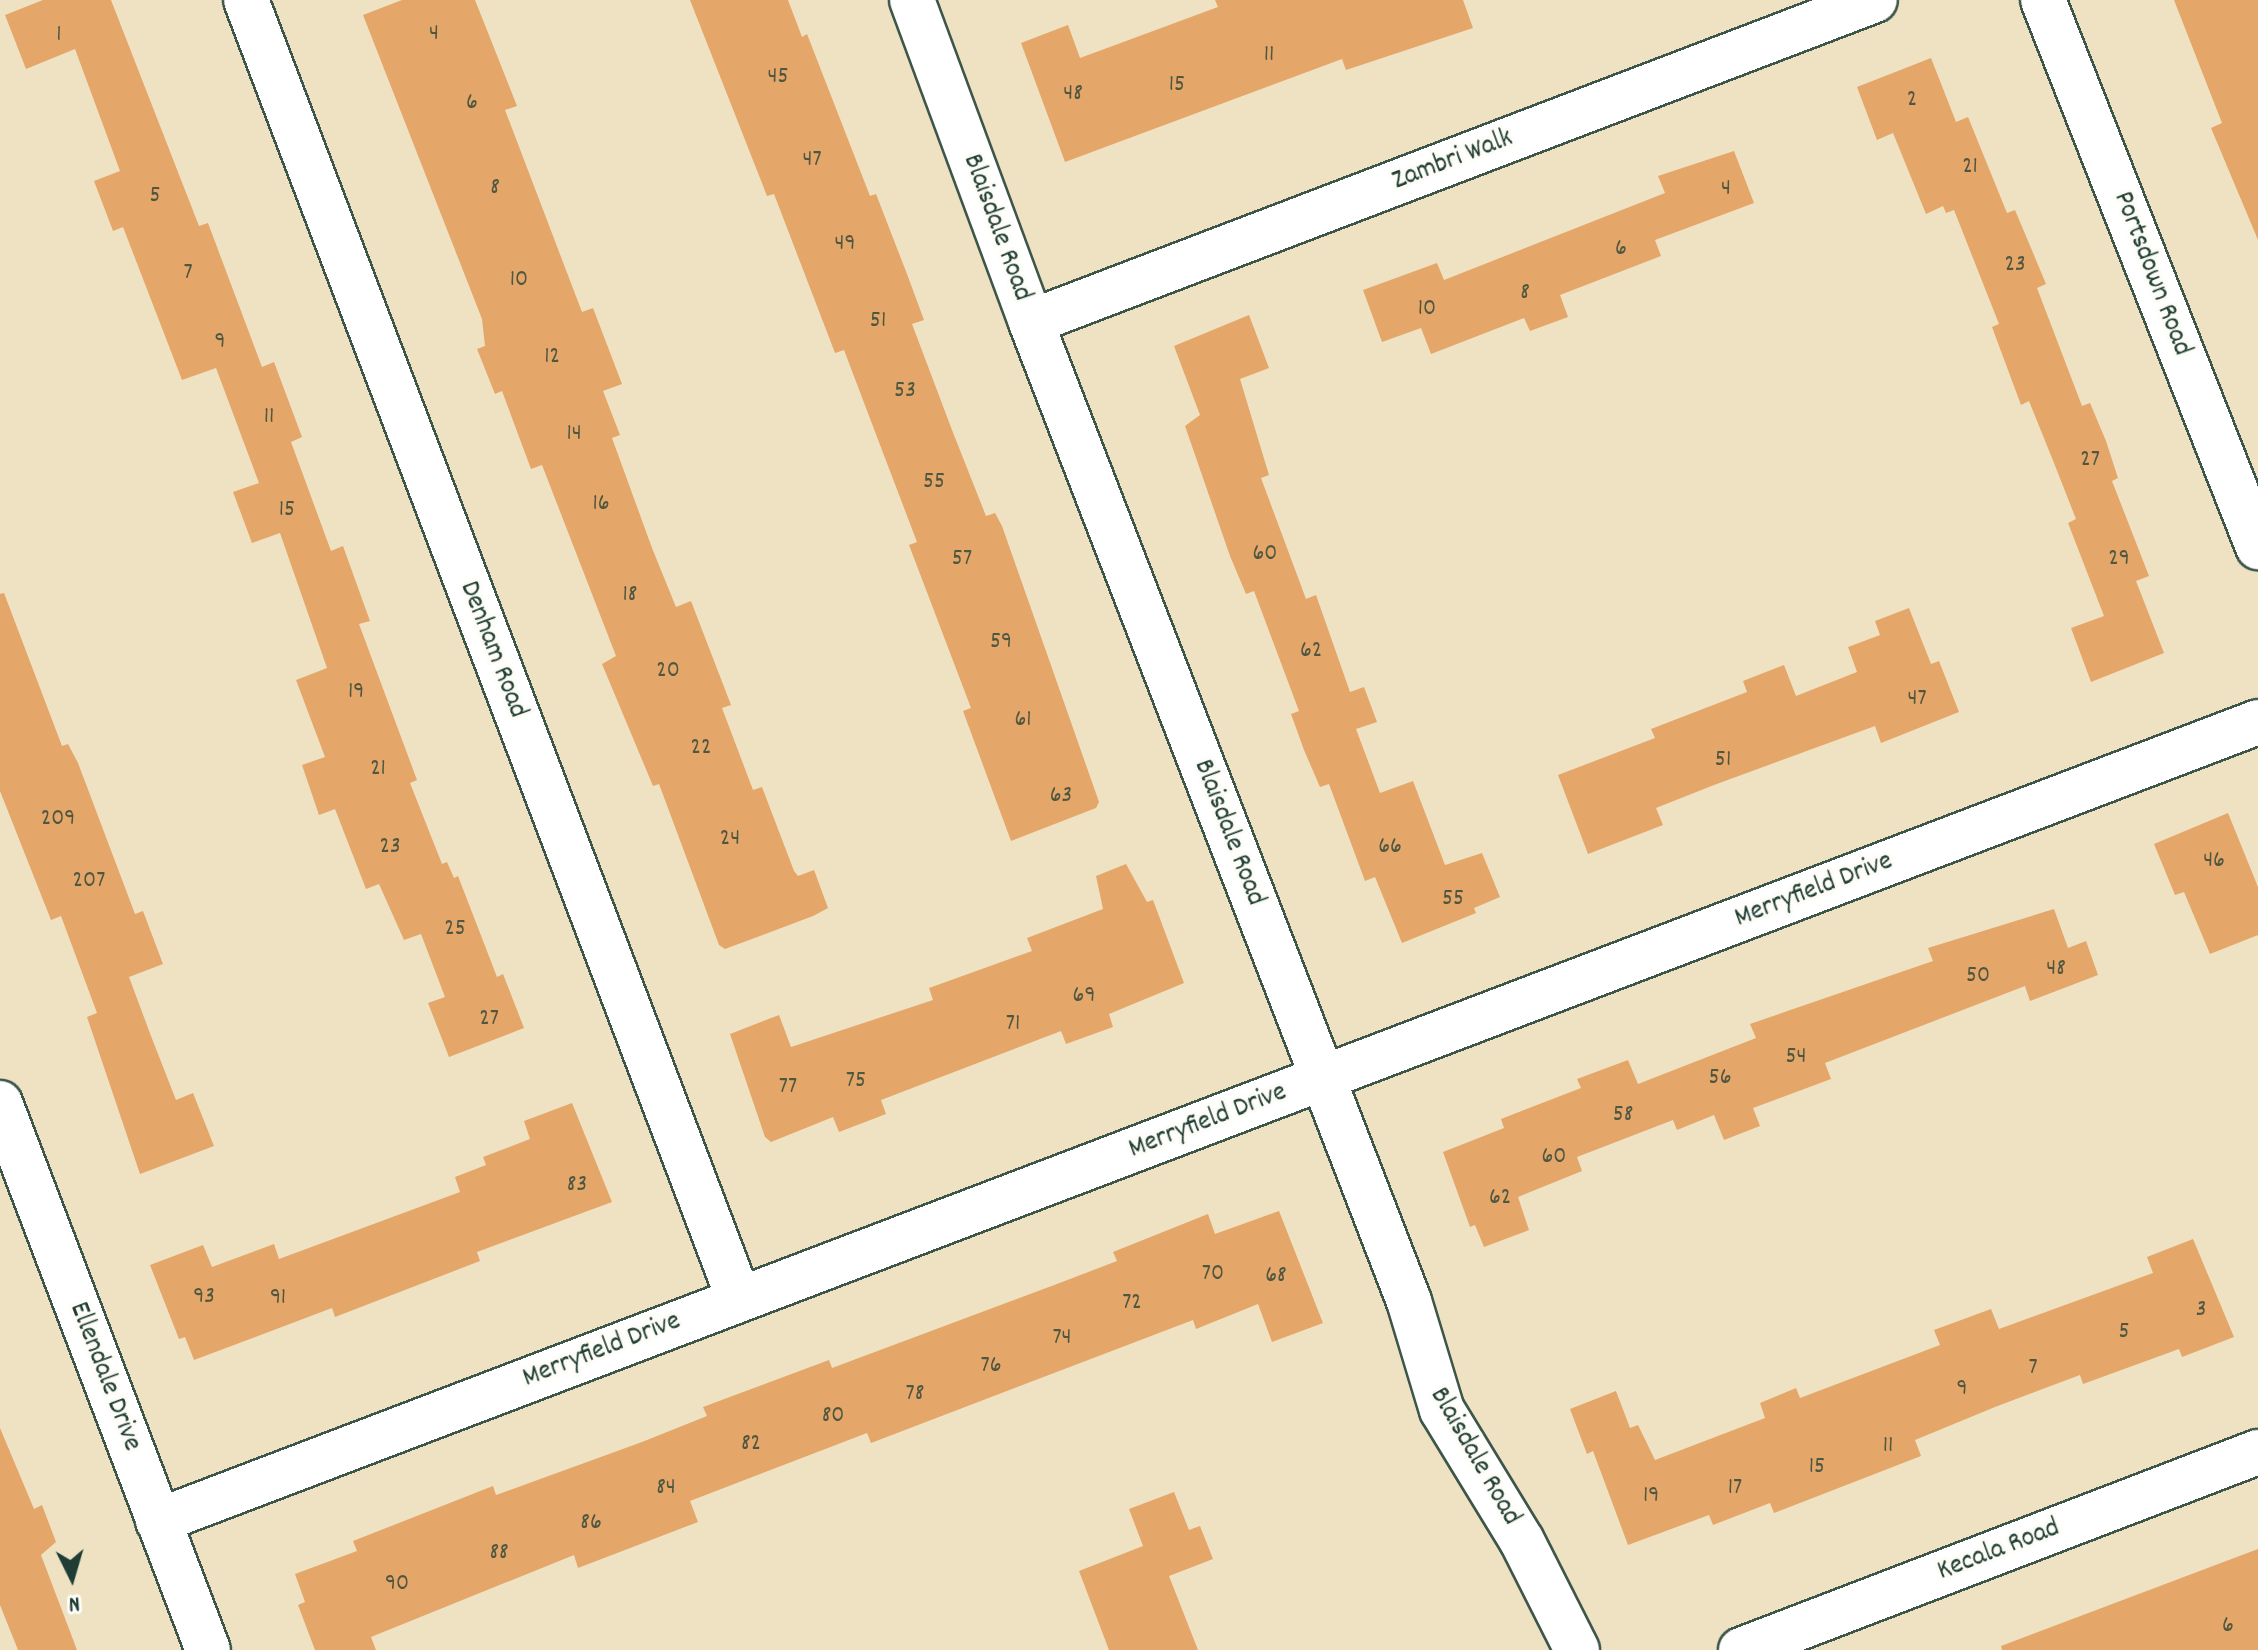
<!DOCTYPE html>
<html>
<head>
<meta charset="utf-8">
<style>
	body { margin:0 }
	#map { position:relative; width:2258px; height:1650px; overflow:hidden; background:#eee2c3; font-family:Dekko,sans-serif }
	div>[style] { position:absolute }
	.building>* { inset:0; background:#e5a669 }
	.roads { filter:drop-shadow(2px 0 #3e5649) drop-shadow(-2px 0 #3e5649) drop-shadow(0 2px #3e5649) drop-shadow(0 -2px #3e5649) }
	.minor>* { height:44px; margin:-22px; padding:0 22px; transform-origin:22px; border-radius:22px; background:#fff }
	span { translate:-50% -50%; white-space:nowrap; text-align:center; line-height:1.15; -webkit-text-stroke:7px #fdfcf7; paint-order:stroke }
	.number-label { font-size:24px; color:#505741 }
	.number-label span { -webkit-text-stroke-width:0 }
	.street-label { font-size:28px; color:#1f3d34 }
	.north { position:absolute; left:32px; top:1538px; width:80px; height:80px; -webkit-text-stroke:6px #fdfcf7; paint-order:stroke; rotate:175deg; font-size:22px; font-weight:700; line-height:32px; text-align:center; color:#1f3d34 }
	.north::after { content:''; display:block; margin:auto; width:28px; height:36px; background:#1f3d34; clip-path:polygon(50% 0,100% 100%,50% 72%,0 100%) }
</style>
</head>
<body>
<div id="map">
	<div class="building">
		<i style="clip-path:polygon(43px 0,111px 0,199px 226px,208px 223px,262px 367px,274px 362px,302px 437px,291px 442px,331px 551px,343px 546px,370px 621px,359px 624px,417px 780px,410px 783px,442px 864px,447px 862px,454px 878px,458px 876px,497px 977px,503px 974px,524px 1028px,449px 1057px,428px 1003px,445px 997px,421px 934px,404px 940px,379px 884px,366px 889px,335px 809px,319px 815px,302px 765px,325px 757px,296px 680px,327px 668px,280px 533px,252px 543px,233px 492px,259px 483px,216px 368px,182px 380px,123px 227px,113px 231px,94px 181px,120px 171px,75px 49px,26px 69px,5px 15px)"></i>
		<i style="clip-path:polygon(402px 0,475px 0,517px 106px,505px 110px,582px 312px,593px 308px,622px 384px,603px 391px,620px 435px,612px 438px,652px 548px,676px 607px,691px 601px,731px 705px,722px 708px,753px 790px,762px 787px,794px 871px,798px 876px,814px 870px,828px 908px,813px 916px,725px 949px,719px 945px,659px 784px,653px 786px,602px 664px,616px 656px,542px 465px,531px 469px,502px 391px,495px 394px,477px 349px,485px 346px,482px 319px,363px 15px)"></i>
		<i style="clip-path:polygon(690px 0,788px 0,802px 37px,807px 34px,870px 196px,876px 194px,907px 274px,924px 320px,912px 324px,952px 430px,986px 516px,995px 513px,1002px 526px,1099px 802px,1096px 808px,1011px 841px,963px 711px,971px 708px,909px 545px,917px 542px,885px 458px,844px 350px,835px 353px,774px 194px,767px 196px)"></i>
		<i style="clip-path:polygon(1215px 0,1463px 0,1473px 28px,1346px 70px,1342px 59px,1065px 162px,1021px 43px,1068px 25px,1080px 58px,1218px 7px)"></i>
		<i style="clip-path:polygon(2174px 0,2258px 0,2258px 240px,2211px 128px,2222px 123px)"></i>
		<i style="clip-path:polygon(1931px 58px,1956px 122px,1968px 117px,2007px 213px,2015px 210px,2031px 248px,2046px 284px,2037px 288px,2082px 406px,2090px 403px,2106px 441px,2118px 478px,2112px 481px,2149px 576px,2136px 581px,2164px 653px,2091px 682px,2071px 628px,2104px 616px,2068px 523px,2076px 519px,2054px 463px,2029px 401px,2021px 405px,1992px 327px,1999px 324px,1954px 210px,1946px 213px,1943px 206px,1926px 214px,1893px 133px,1877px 140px,1857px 87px)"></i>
		<i style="clip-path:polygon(1734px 151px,1754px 203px,1655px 240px,1661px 256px,1560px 295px,1568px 317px,1530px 331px,1524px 318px,1431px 354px,1421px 328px,1382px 342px,1363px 290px,1437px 263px,1444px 280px,1665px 193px,1658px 176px)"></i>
		<i style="clip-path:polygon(1249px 315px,1269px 368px,1240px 379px,1269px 475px,1261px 478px,1306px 599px,1316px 595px,1350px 692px,1364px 687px,1377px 722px,1356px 729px,1380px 793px,1413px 781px,1445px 865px,1482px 853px,1500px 897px,1474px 908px,1476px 913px,1402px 943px,1375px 877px,1365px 881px,1329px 784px,1320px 787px,1304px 750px,1291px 714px,1299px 711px,1254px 591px,1246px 594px,1230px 556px,1185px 426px,1200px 415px,1174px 346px)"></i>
		<i style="clip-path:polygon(4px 593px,62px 746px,68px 744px,78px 763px,135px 914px,143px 911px,163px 964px,129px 977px,151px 1036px,176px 1100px,193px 1093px,214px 1146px,140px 1174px,87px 1017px,97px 1013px,61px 916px,51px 920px,0 791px,0 594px)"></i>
		<i style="clip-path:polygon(1909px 608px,1931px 664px,1939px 661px,1959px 712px,1881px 743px,1875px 726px,1714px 785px,1656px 808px,1663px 825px,1588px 854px,1558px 775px,1655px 738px,1651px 729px,1747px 692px,1743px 681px,1784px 665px,1796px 696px,1857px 672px,1848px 647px,1880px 635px,1875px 621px)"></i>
		<i style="clip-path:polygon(2228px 813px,2258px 887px,2258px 935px,2210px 954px,2184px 892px,2175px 895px,2154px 844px)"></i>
		<i style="clip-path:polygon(1126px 864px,1147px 902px,1153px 900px,1184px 983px,1109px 1014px,1113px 1027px,1066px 1044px,1061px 1031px,881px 1100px,886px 1114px,839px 1132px,833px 1117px,771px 1142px,765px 1137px,730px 1034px,779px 1015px,791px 1047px,933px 1000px,929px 988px,1032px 951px,1027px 938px,1103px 909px,1096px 876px)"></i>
		<i style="clip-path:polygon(2054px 909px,2068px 948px,2086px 941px,2098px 975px,2030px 1001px,2025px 986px,1825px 1063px,1831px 1079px,1753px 1108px,1760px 1126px,1724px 1140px,1714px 1115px,1677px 1130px,1673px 1120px,1577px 1157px,1582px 1171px,1518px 1197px,1529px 1230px,1484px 1247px,1475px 1225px,1470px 1227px,1443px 1152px,1504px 1128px,1501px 1119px,1581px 1088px,1577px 1079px,1628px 1060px,1638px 1084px,1756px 1038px,1750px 1024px,1933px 961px,1928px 948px)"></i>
		<i style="clip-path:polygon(572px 1103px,612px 1202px,477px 1252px,480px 1261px,335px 1317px,332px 1308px,194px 1360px,185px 1337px,179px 1339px,150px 1265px,203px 1245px,212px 1267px,274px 1244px,279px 1259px,460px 1192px,455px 1177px,486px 1165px,483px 1157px,530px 1139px,524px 1121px)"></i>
		<i style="clip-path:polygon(1279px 1211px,1323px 1323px,1272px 1342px,1258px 1304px,1196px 1329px,1193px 1320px,871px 1443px,867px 1433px,690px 1501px,698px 1522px,578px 1568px,574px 1555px,371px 1637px,376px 1650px,315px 1650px,298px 1605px,305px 1602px,295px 1574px,357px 1551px,353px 1541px,493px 1486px,496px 1495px,642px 1442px,707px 1416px,703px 1407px,829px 1360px,832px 1368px,1057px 1284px,1117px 1261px,1113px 1252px,1208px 1214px,1215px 1234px)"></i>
		<i style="clip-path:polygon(2193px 1239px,2234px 1337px,2182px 1357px,2179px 1349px,2083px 1384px,2080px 1375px,1995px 1407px,1915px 1440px,1921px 1456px,1774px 1513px,1770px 1503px,1713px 1525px,1709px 1515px,1628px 1545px,1593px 1451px,1587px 1454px,1570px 1409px,1616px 1391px,1630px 1428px,1638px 1425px,1655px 1460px,1765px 1418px,1760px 1403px,1796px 1388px,1800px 1398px,1940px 1345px,1934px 1330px,1991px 1309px,1999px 1329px,2153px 1273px,2147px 1257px)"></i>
		<i style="clip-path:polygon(0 1428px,34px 1509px,42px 1505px,56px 1542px,41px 1555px,77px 1650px,18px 1650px,0 1605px)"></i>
		<i style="clip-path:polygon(1174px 1492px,1189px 1530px,1200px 1526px,1213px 1559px,1169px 1576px,1198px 1650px,1109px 1650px,1079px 1571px,1143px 1546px,1129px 1509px)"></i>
		<i style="clip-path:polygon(2258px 1549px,2258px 1650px,2002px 1650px,2001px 1646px)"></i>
	</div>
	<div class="roads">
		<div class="minor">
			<i style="left:246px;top:0;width:1389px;rotate:69.22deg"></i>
			<i style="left:912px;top:0;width:343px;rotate:69.7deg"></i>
			<i style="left:1031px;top:322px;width:1049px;rotate:68.89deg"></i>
			<i style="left:1409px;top:1301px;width:114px;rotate:73.2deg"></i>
			<i style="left:1442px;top:1410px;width:153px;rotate:58.6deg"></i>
			<i style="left:1522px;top:1541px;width:122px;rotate:63.2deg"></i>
			<i style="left:2043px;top:0;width:588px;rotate:68.54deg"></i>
			<i style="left:1031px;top:322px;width:903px;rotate:-20.88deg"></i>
			<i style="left:0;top:1103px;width:585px;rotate:69.18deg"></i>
			<i style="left:158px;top:1521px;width:2247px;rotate:-20.83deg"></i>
			<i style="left:1741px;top:1650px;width:554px;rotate:-20.96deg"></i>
		</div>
	</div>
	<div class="number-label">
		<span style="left:434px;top:35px">4</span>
		<span style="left:59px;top:36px">1</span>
		<span style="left:1269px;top:56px">11</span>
		<span style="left:778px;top:78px">45</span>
		<span style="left:1177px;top:86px">15</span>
		<span style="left:1073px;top:95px">48</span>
		<span style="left:1912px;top:101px">2</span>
		<span style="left:472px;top:104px">6</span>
		<span style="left:812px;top:161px">47</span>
		<span style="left:1970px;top:168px">21</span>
		<span style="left:495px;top:189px">8</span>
		<span style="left:1726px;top:190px">4</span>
		<span style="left:155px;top:197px">5</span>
		<span style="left:845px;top:245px">49</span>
		<span style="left:1621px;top:250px">6</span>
		<span style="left:2015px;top:266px">23</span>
		<span style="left:188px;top:274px">7</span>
		<span style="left:519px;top:281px">10</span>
		<span style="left:1525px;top:294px">8</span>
		<span style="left:1427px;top:310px">10</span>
		<span style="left:878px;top:322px">51</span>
		<span style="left:220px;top:343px">9</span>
		<span style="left:552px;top:358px">12</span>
		<span style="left:905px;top:392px">53</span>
		<span style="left:269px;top:418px">11</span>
		<span style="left:574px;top:435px">14</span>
		<span style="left:2090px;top:461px">27</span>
		<span style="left:934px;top:483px">55</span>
		<span style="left:601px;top:505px">16</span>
		<span style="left:287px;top:511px">15</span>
		<span style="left:1265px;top:555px">60</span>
		<span style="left:962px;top:560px">57</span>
		<span style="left:2119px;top:560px">29</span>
		<span style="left:630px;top:596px">18</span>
		<span style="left:1001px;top:643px">59</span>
		<span style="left:1311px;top:652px">62</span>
		<span style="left:668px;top:672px">20</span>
		<span style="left:356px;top:693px">19</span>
		<span style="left:1917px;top:700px">47</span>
		<span style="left:1023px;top:721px">61</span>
		<span style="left:701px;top:749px">22</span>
		<span style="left:1723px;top:761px">51</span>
		<span style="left:378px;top:770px">21</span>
		<span style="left:1061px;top:797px">63</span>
		<span style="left:58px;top:820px">209</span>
		<span style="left:730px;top:840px">24</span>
		<span style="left:390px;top:848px">23</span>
		<span style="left:1390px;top:848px">66</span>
		<span style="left:2214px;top:862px">46</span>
		<span style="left:89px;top:882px">207</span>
		<span style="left:1453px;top:900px">55</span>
		<span style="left:455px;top:930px">25</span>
		<span style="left:2056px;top:970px">48</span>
		<span style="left:1978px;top:977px">50</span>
		<span style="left:1084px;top:997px">69</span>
		<span style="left:489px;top:1020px">27</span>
		<span style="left:1013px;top:1025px">71</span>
		<span style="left:1796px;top:1058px">54</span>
		<span style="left:1720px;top:1079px">56</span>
		<span style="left:856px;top:1082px">75</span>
		<span style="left:788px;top:1088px">77</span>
		<span style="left:1623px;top:1116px">58</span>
		<span style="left:1554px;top:1158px">60</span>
		<span style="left:577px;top:1186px">83</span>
		<span style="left:1500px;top:1199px">62</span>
		<span style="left:1213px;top:1275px">70</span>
		<span style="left:1276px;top:1277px">68</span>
		<span style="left:204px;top:1298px">93</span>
		<span style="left:278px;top:1299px">91</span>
		<span style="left:1132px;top:1304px">72</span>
		<span style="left:2201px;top:1311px">3</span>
		<span style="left:2124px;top:1333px">5</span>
		<span style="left:1062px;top:1339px">74</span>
		<span style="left:991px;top:1367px">76</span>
		<span style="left:2033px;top:1369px">7</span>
		<span style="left:1962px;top:1390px">9</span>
		<span style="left:915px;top:1395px">78</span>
		<span style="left:833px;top:1417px">80</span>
		<span style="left:751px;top:1445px">82</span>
		<span style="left:1888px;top:1447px">11</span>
		<span style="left:1817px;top:1468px">15</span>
		<span style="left:666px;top:1489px">84</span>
		<span style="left:1735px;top:1489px">17</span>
		<span style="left:1651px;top:1497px">19</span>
		<span style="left:591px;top:1524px">86</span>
		<span style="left:499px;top:1554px">88</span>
		<span style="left:397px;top:1585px">90</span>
		<span style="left:2228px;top:1627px">6</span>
	</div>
	<div class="street-label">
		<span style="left:1453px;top:161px;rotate:-21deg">Zambri Walk</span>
		<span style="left:996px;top:228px;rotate:70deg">Blaisdale Road</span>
		<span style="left:2151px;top:274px;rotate:69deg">Portsdown Road</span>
		<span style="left:492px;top:650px;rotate:69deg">Denham Road</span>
		<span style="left:1228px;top:833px;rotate:69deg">Blaisdale Road</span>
		<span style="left:1814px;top:891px;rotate:-21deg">Merryfield Drive</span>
		<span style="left:1208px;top:1122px;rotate:-21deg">Merryfield Drive</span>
		<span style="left:602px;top:1351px;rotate:-21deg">Merryfield Drive</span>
		<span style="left:104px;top:1377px;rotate:69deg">Ellendale Drive</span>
		<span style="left:1474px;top:1457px;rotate:60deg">Blaisdale Road</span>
		<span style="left:1999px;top:1551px;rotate:-21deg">Kecala Road</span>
	</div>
	<div class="north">N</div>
</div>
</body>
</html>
